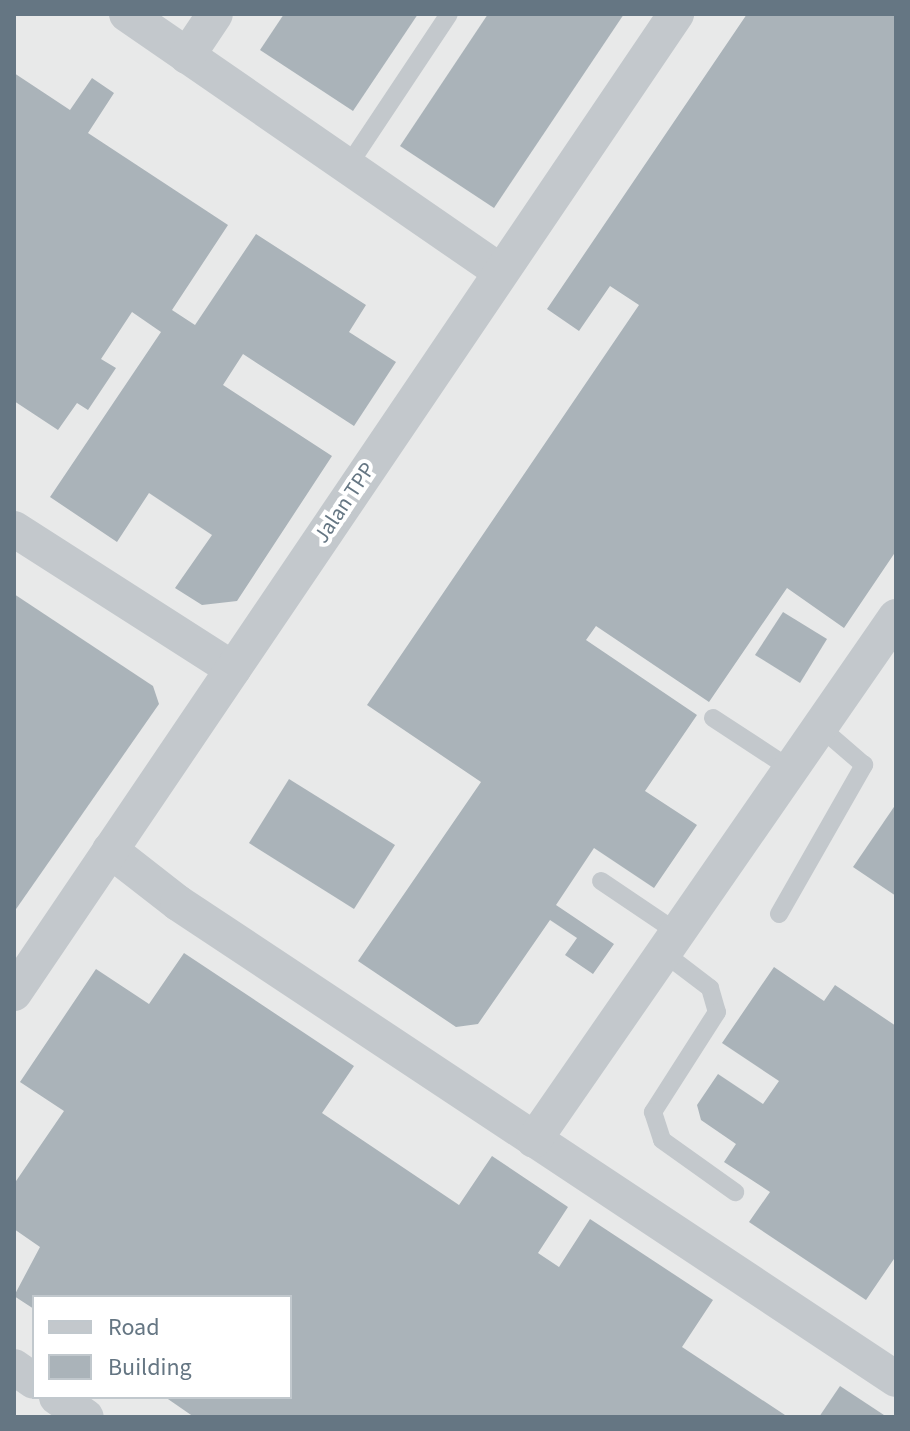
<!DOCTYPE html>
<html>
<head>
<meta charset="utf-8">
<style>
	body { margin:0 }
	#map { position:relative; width:910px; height:1431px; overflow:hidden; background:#fafaf8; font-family:"Source Sans 3",sans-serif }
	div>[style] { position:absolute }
	.built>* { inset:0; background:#e8e9e9 }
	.building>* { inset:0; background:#aab3b9 }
	.lane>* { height:18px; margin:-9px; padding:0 9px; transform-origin:9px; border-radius:9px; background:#c3c8cc }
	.street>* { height:36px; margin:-18px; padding:0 18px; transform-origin:18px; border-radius:18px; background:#c3c8cc }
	span { translate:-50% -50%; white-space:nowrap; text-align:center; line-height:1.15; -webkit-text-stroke:8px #fff; paint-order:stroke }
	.street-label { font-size:22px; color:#657683 }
	.frame { position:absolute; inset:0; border:16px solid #657683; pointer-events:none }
	.legend { position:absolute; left:32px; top:1295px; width:260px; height:104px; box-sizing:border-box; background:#fff; border:2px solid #c1c8cd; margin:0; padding:10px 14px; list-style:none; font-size:24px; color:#657683 }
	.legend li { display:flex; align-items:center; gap:16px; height:40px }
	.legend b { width:40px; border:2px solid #c1c8cd }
</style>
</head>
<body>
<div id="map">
	<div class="built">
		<i style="clip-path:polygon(evenodd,14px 14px,896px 14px,896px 1417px,14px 1417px,14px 14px,34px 1297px,290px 1297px,290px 1397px,34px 1397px,34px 1297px)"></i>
	</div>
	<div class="building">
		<i style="clip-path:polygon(284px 14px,418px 14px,353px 111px,260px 50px)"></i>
		<i style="clip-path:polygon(488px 14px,624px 14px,494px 208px,400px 146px)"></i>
		<i style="clip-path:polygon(747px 14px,896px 14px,896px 551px,844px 628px,787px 588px,709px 702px,596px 626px,586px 640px,697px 715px,645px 791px,697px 825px,654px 888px,594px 848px,556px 905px,614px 944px,593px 974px,565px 955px,577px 938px,550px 920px,478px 1024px,456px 1027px,358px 961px,481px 782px,367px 705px,639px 305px,610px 286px,579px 331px,547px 309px)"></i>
		<i style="clip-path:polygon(14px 73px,70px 110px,92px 78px,114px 93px,88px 133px,228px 225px,172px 310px,195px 325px,256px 234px,366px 305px,349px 332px,396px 362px,354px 426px,243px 354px,223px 385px,332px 456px,237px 601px,202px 605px,175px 588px,212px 535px,149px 493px,117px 542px,50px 497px,161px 332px,132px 312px,101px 359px,116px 368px,88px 410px,77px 403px,58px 430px,14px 401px)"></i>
		<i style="clip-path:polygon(14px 594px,153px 686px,159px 704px,14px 912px)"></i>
		<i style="clip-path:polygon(783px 612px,827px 639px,800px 683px,755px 655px)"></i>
		<i style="clip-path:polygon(289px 779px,395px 845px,354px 909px,249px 843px)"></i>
		<i style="clip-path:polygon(896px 804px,896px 896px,853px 867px)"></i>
		<i style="clip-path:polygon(184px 953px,354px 1066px,322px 1113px,459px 1205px,492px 1156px,568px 1207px,538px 1253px,559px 1267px,590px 1219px,713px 1300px,682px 1347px,788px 1417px,194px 1417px,165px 1397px,290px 1397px,290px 1297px,34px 1297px,34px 1309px,14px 1296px,40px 1247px,14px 1229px,14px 1184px,64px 1111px,20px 1082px,96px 969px,149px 1004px)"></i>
		<i style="clip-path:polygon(774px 967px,824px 1001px,835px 985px,896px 1026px,896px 1256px,866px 1300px,749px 1222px,770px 1192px,724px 1162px,736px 1144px,701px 1120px,697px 1105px,718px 1074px,763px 1104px,779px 1081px,722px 1043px)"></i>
		<i style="clip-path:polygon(840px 1386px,887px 1417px,819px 1417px)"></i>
	</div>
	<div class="lane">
		<i style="left:348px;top:166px;width:182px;rotate:-56.4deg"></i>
		<i style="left:713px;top:718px;width:93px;rotate:33.2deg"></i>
		<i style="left:601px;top:881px;width:93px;rotate:34deg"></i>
		<i style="left:779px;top:914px;width:172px;rotate:-60.3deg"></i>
		<i style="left:864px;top:765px;width:58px;rotate:-139.2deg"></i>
		<i style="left:664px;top:953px;width:58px;rotate:37.3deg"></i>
		<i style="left:710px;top:988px;width:25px;rotate:74deg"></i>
		<i style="left:717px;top:1012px;width:119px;rotate:122.6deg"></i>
		<i style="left:653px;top:1112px;width:29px;rotate:72deg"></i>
		<i style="left:662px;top:1140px;width:90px;rotate:35.5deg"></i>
	</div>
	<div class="street">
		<i style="left:127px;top:14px;width:454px;rotate:34.6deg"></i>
		<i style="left:187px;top:56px;width:50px;rotate:-56.3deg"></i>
		<i style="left:14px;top:529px;width:260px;rotate:32.6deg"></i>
		<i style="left:110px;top:850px;width:86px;rotate:37.9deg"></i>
		<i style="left:178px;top:903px;width:861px;rotate:33.54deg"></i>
		<i style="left:14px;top:993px;width:1182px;rotate:-55.93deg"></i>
		<i style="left:534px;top:1140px;width:636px;rotate:-55.31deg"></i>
		<i style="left:14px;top:1367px;width:24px;rotate:35deg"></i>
		<i style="left:57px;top:1397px;width:35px;rotate:35deg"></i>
	</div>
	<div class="street-label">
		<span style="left:345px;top:503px;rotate:-56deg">Jalan TPP</span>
	</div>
	<div class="frame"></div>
	<ul class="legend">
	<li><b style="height:10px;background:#c3c8cc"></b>Road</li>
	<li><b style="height:22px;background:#aab3b9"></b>Building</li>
	</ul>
</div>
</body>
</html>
